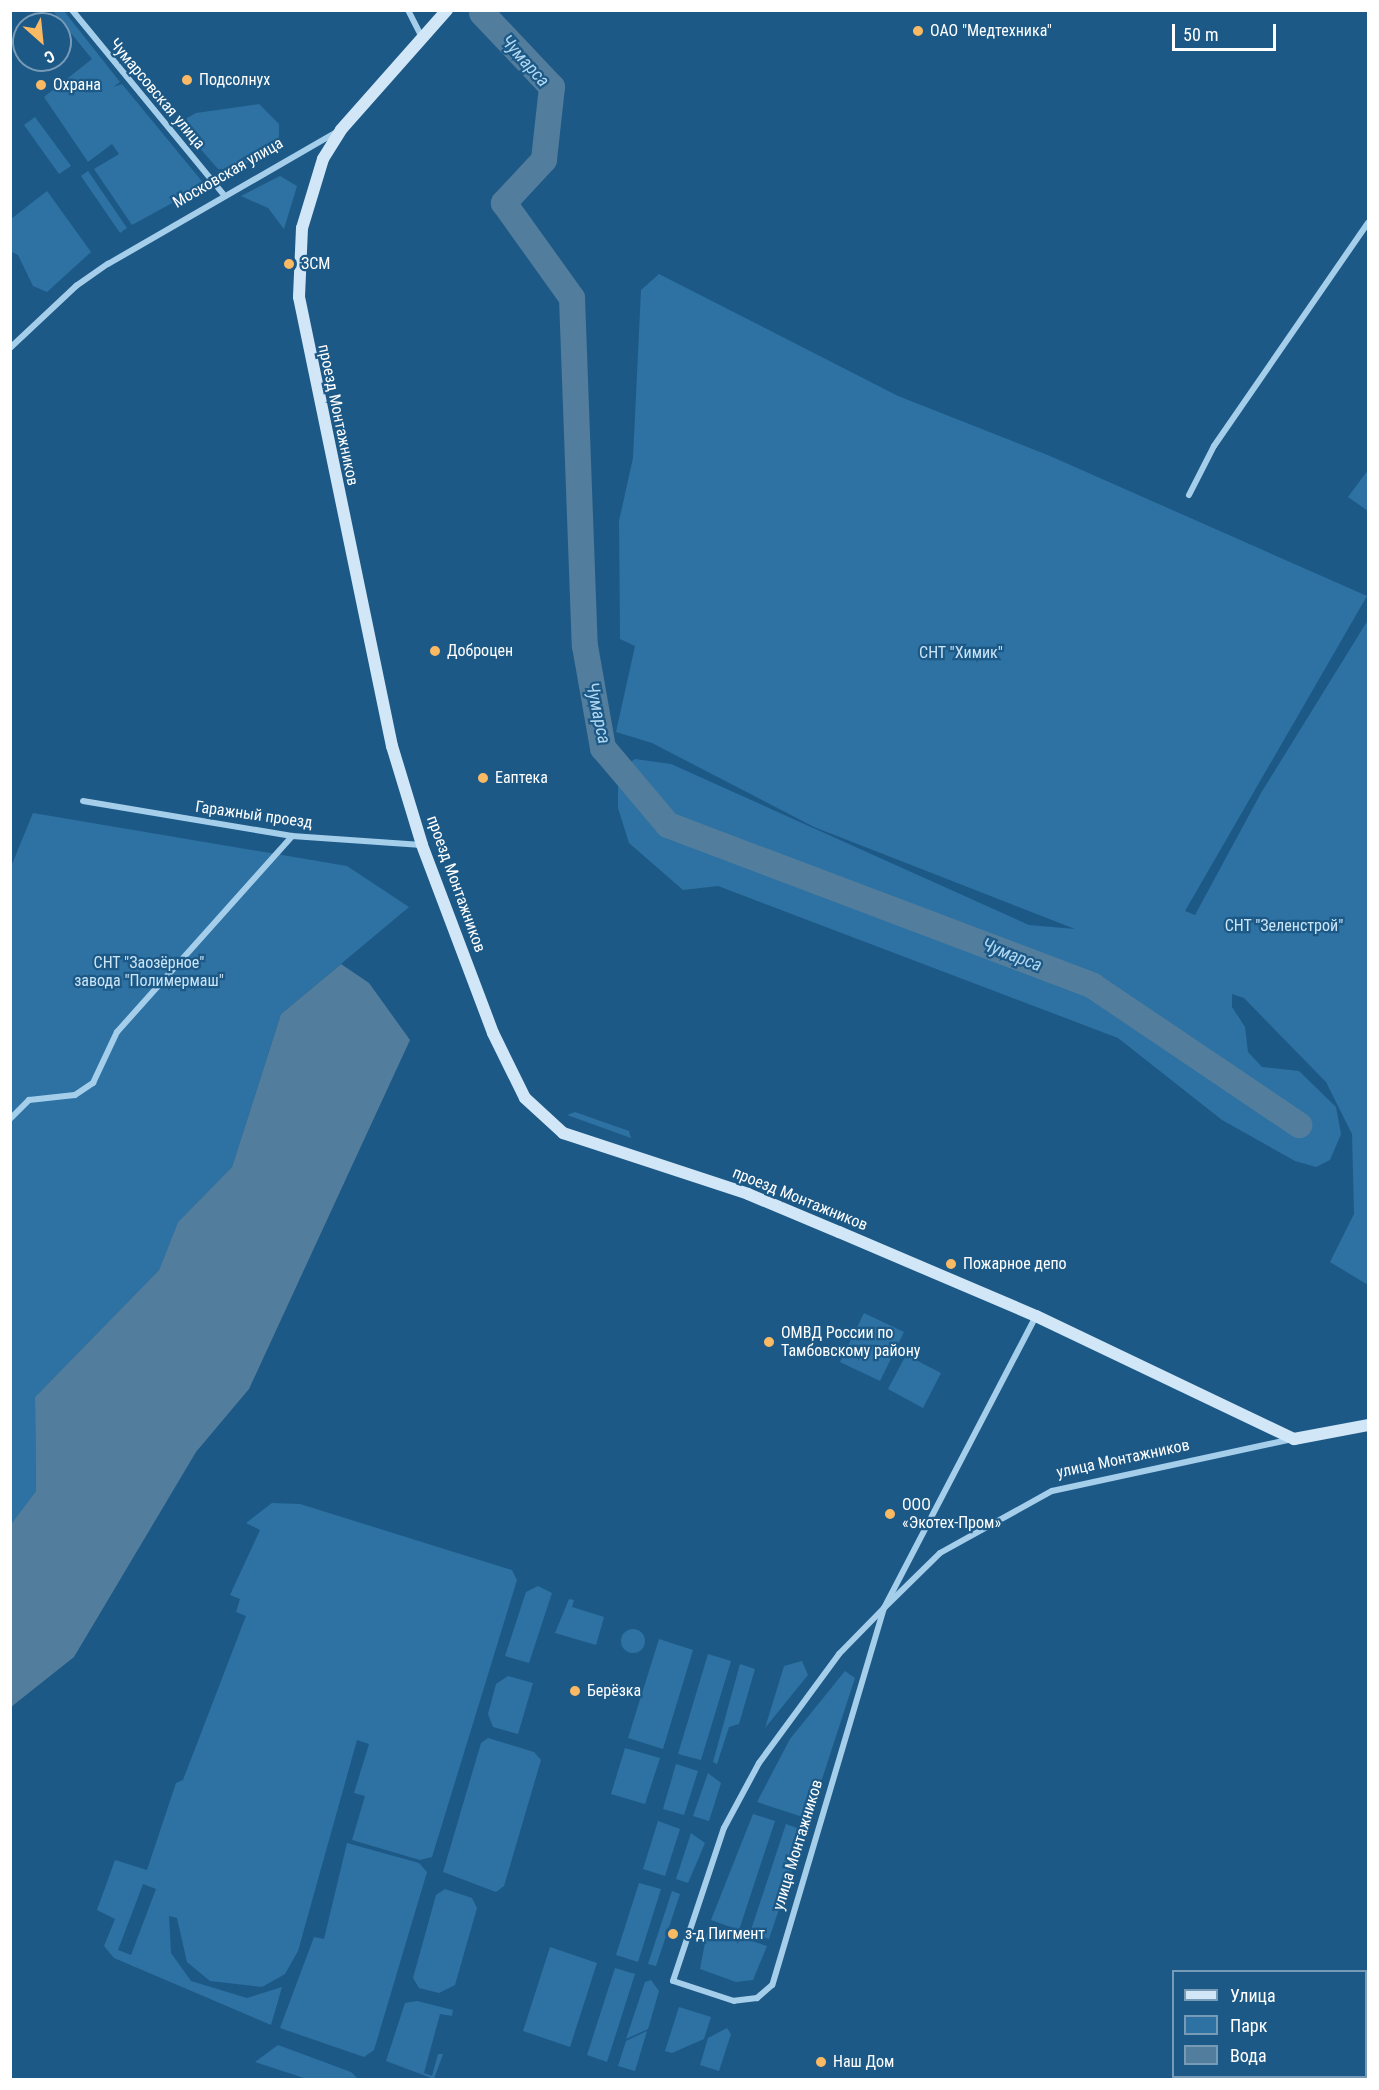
<!DOCTYPE html>
<html>
<head>
<meta charset="utf-8">
<style>
	body { margin:0 }
	#map { position:relative; width:1379px; height:2090px; overflow:hidden; background:#1d5986; font-family:"Roboto Condensed",sans-serif }
	div>[style] { position:absolute }
	.green>* { inset:0; background:#2d72a3 }
	.round { border-radius:50% }
	.water>* { inset:0; background:#527d9d }
	.river>* { height:26px; margin:-13px; padding:0 13px; transform-origin:13px; border-radius:13px; background:#527d9d }
	.minor>* { height:6px; margin:-3px; padding:0 3px; transform-origin:3px; border-radius:3px; background:#a5ceeb }
	.secondary>* { height:12px; margin:-6px; padding:0 6px; transform-origin:6px; border-radius:6px; background:#d1e7f8 }
	.dots>* { width:16px; height:16px; translate:-50% -50%; box-sizing:border-box; border:3px solid #1d5986; border-radius:50% }
	span { translate:-50% -50%; white-space:nowrap; text-align:center; line-height:1.15; -webkit-text-stroke:4.5px #1d5986; paint-order:stroke }
	.poi-label { font-size:16px; color:#fff }
	.left { translate:0 -50%; text-align:left }
	.street-label { font-size:16px; color:#fff }
	.park-label { font-size:16px; color:#cae5f8 }
	.water-label { font-size:18px; color:#b1d8f2; font-style:italic }
	.frame { position:absolute; inset:0; border:12px solid #fff; pointer-events:none }
	.legend { position:absolute; left:1172px; top:1970px; width:195px; height:108px; box-sizing:border-box; background:#1d5986; border:2px solid #779bb6; margin:0; padding:8px 10px; list-style:none; font-size:18px; color:#fff }
	.legend li { display:flex; align-items:center; gap:12px; height:30px }
	.legend b { width:30px; border:2px solid #779bb6 }
	.north { position:absolute; left:12px; top:12px; width:60px; height:60px; box-sizing:border-box; background:#1d5986; border:2px solid #779bb6; border-radius:50%; rotate:153deg; font-size:16px; font-weight:700; line-height:24px; text-align:center; color:#fff }
	.north::after { content:''; display:block; margin:auto; width:21px; height:27px; background:#faba64; clip-path:polygon(50% 0,100% 100%,50% 72%,0 100%) }
	.scale { position:absolute; left:1172px; top:24px; width:104px; height:27px; box-sizing:border-box; border:3px solid #fff; border-top:0; padding-left:8px; font-size:18px; line-height:21px; white-space:nowrap; color:#fff; -webkit-text-stroke:4px #1d5986; paint-order:stroke }
</style>
</head>
<body>
<div id="map">
	<div class="green">
		<i style="clip-path:polygon(53px 11px,64px 11px,120px 82px,113px 87px,122px 84px,205px 185px,132px 225px,94px 169px,119px 154px,112px 144px,88px 162px,44px 97px,92px 59px)"></i>
		<i style="clip-path:polygon(259px 104px,279px 124px,279px 139px,238px 170px,218px 169px,184px 130px,187px 118px,196px 113px)"></i>
		<i style="clip-path:polygon(35px 117px,71px 166px,59px 174px,24px 125px)"></i>
		<i style="clip-path:polygon(88px 171px,127px 228px,120px 233px,81px 176px)"></i>
		<i style="clip-path:polygon(280px 176px,297px 186px,284px 229px,268px 208px,241px 196px)"></i>
		<i style="clip-path:polygon(47px 191px,91px 252px,47px 292px,33px 286px,18px 255px,10px 251px,11px 219px)"></i>
		<i style="clip-path:polygon(659px 274px,898px 396px,1050px 456px,1367px 596px,1185px 911px,1195px 915px,1261px 793px,1368px 620px,1368px 1285px,1330px 1262px,1354px 1214px,1352px 1134px,1326px 1082px,1244px 998px,1232px 994px,1232px 1007px,1245px 1027px,1248px 1052px,1262px 1067px,1299px 1071px,1336px 1107px,1341px 1134px,1330px 1160px,1316px 1167px,1295px 1161px,1222px 1120px,1118px 1038px,718px 886px,683px 890px,629px 843px,618px 808px,618px 771px,635px 759px,671px 764px,1029px 925px,1075px 929px,814px 827px,652px 743px,616px 732px,635px 646px,620px 639px,619px 521px,633px 458px,641px 290px)"></i>
		<i style="clip-path:polygon(1368px 470px,1368px 511px,1348px 497px)"></i>
		<i style="clip-path:polygon(33px 813px,347px 866px,409px 907px,281px 1014px,232px 1167px,178px 1222px,159px 1270px,35px 1397px,36px 1491px,11px 1524px,10px 869px)"></i>
		<i style="clip-path:polygon(575px 1112px,629px 1131px,631px 1138px,567px 1115px)"></i>
		<i style="clip-path:polygon(864px 1313px,904px 1332px,880px 1381px,840px 1362px)"></i>
		<i style="clip-path:polygon(906px 1355px,941px 1373px,923px 1408px,888px 1389px)"></i>
		<i style="clip-path:polygon(evenodd,272px 1503px,300px 1504px,512px 1570px,517px 1580px,432px 1857px,420px 1860px,352px 1840px,365px 1796px,354px 1793px,369px 1744px,357px 1740px,298px 1951px,285px 1974px,262px 1987px,210px 1981px,187px 1962px,177px 1918px,169px 1916px,171px 1953px,191px 1981px,247px 1998px,282px 1987px,271px 2025px,114px 1958px,104px 1946px,115px 1919px,97px 1910px,115px 1860px,147px 1870px,176px 1783px,183px 1780px,246px 1616px,236px 1612px,240px 1599px,230px 1595px,260px 1530px,246px 1523px,272px 1503px,143px 1884px,156px 1889px,131px 1955px,118px 1950px,143px 1884px)"></i>
		<i style="clip-path:polygon(538px 1586px,552px 1593px,529px 1663px,505px 1656px,526px 1592px)"></i>
		<i style="clip-path:polygon(569px 1599px,574px 1600px,572px 1607px,604px 1617px,596px 1645px,555px 1633px)"></i>
		<i class="round" style="left:621px;top:1629px;width:24px;height:24px"></i>
		<i style="clip-path:polygon(659px 1639px,693px 1650px,663px 1749px,628px 1738px)"></i>
		<i style="clip-path:polygon(708px 1654px,731px 1661px,701px 1760px,678px 1754px)"></i>
		<i style="clip-path:polygon(802px 1661px,808px 1675px,765px 1728px,784px 1666px)"></i>
		<i style="clip-path:polygon(740px 1664px,755px 1669px,739px 1724px,729px 1727px,717px 1764px,713px 1762px)"></i>
		<i style="clip-path:polygon(845px 1671px,855px 1678px,809px 1819px,757px 1802px,790px 1739px)"></i>
		<i style="clip-path:polygon(508px 1676px,533px 1683px,518px 1734px,493px 1727px,488px 1714px,496px 1684px)"></i>
		<i style="clip-path:polygon(488px 1738px,534px 1752px,541px 1760px,504px 1886px,496px 1892px,443px 1872px,481px 1743px)"></i>
		<i style="clip-path:polygon(625px 1748px,660px 1758px,645px 1804px,611px 1794px)"></i>
		<i style="clip-path:polygon(676px 1764px,698px 1771px,684px 1815px,663px 1809px)"></i>
		<i style="clip-path:polygon(708px 1773px,721px 1783px,709px 1821px,693px 1816px)"></i>
		<i style="clip-path:polygon(753px 1814px,775px 1821px,739px 1930px,711px 1920px)"></i>
		<i style="clip-path:polygon(658px 1821px,680px 1829px,665px 1876px,643px 1869px)"></i>
		<i style="clip-path:polygon(786px 1824px,805px 1831px,769px 1939px,750px 1933px)"></i>
		<i style="clip-path:polygon(691px 1833px,705px 1843px,688px 1883px,676px 1879px)"></i>
		<i style="clip-path:polygon(347px 1843px,419px 1863px,427px 1872px,374px 2050px,364px 2057px,280px 2028px,314px 1937px,324px 1939px)"></i>
		<i style="clip-path:polygon(639px 1883px,661px 1889px,638px 1962px,616px 1955px)"></i>
		<i style="clip-path:polygon(445px 1889px,472px 1898px,477px 1908px,455px 1985px,439px 1993px,419px 1988px,413px 1978px,436px 1895px)"></i>
		<i style="clip-path:polygon(672px 1891px,680px 1894px,656px 1966px,648px 1964px)"></i>
		<i style="clip-path:polygon(708px 1927px,767px 1946px,753px 1980px,736px 1982px,700px 1969px)"></i>
		<i style="clip-path:polygon(550px 1947px,597px 1963px,570px 2047px,523px 2031px)"></i>
		<i style="clip-path:polygon(615px 1968px,635px 1974px,607px 2062px,587px 2055px)"></i>
		<i style="clip-path:polygon(651px 1980px,659px 1991px,648px 2029px,626px 2039px,645px 1982px)"></i>
		<i style="clip-path:polygon(417px 2001px,453px 2010px,452px 2016px,440px 2014px,424px 2073px,432px 2076px,438px 2054px,443px 2054px,434px 2079px,386px 2061px,405px 2003px)"></i>
		<i style="clip-path:polygon(679px 2007px,711px 2017px,704px 2039px,672px 2053px,665px 2051px)"></i>
		<i style="clip-path:polygon(727px 2028px,731px 2034px,719px 2071px,700px 2065px,708px 2038px)"></i>
		<i style="clip-path:polygon(647px 2031px,635px 2071px,618px 2066px,626px 2041px)"></i>
		<i style="clip-path:polygon(278px 2045px,351px 2072px,358px 2079px,307px 2079px,255px 2062px)"></i>
	</div>
	<div class="water">
		<i style="clip-path:polygon(341px 964px,369px 983px,410px 1040px,249px 1389px,196px 1452px,74px 1657px,11px 1707px,11px 1524px,36px 1491px,35px 1397px,159px 1270px,178px 1222px,232px 1167px,281px 1014px)"></i>
	</div>
	<div class="river">
		<i style="left:482px;top:13px;width:102px;rotate:46.6deg"></i>
		<i style="left:552px;top:87px;width:73px;rotate:96.3deg"></i>
		<i style="left:544px;top:160px;width:59px;rotate:132.9deg"></i>
		<i style="left:504px;top:203px;width:117px;rotate:54.4deg"></i>
		<i style="left:572px;top:298px;width:348px;rotate:87.9deg"></i>
		<i style="left:585px;top:646px;width:104px;rotate:80deg"></i>
		<i style="left:603px;top:748px;width:101px;rotate:49.8deg"></i>
		<i style="left:668px;top:825px;width:454px;rotate:20.7deg"></i>
		<i style="left:1093px;top:986px;width:249px;rotate:34deg"></i>
	</div>
	<div class="minor">
		<i style="left:72px;top:10px;width:238px;rotate:50.6deg"></i>
		<i style="left:408px;top:10px;width:33px;rotate:63deg"></i>
		<i style="left:10px;top:348px;width:91px;rotate:-43.2deg"></i>
		<i style="left:76px;top:286px;width:39px;rotate:-35deg"></i>
		<i style="left:108px;top:264px;width:264px;rotate:-30deg"></i>
		<i style="left:1189px;top:495px;width:55px;rotate:-63deg"></i>
		<i style="left:1214px;top:446px;width:271px;rotate:-55.4deg"></i>
		<i style="left:83px;top:801px;width:212px;rotate:9.5deg"></i>
		<i style="left:292px;top:836px;width:130px;rotate:4deg"></i>
		<i style="left:10px;top:1119px;width:27px;rotate:-45deg"></i>
		<i style="left:29px;top:1100px;width:46px;rotate:-6.2deg"></i>
		<i style="left:75px;top:1095px;width:22px;rotate:-34deg"></i>
		<i style="left:93px;top:1083px;width:56px;rotate:-64.8deg"></i>
		<i style="left:117px;top:1032px;width:263px;rotate:-48.2deg"></i>
		<i style="left:1036px;top:1316px;width:329px;rotate:117.5deg"></i>
		<i style="left:884px;top:1608px;width:393px;rotate:106.5deg"></i>
		<i style="left:772px;top:1985px;width:20px;rotate:139deg"></i>
		<i style="left:757px;top:1998px;width:23px;rotate:173deg"></i>
		<i style="left:734px;top:2001px;width:64px;rotate:-161.8deg"></i>
		<i style="left:673px;top:1981px;width:161px;rotate:-71.6deg"></i>
		<i style="left:724px;top:1828px;width:74px;rotate:-61.7deg"></i>
		<i style="left:759px;top:1763px;width:135px;rotate:-53.7deg"></i>
		<i style="left:839px;top:1654px;width:64px;rotate:-45.6deg"></i>
		<i style="left:884px;top:1608px;width:78px;rotate:-44.5deg"></i>
		<i style="left:940px;top:1553px;width:128px;rotate:-29deg"></i>
		<i style="left:1052px;top:1491px;width:247px;rotate:-12.2deg"></i>
	</div>
	<div class="secondary">
		<i style="left:447px;top:10px;width:160px;rotate:131.5deg"></i>
		<i style="left:341px;top:130px;width:34px;rotate:122deg"></i>
		<i style="left:323px;top:159px;width:72px;rotate:106.9deg"></i>
		<i style="left:302px;top:228px;width:69px;rotate:92.5deg"></i>
		<i style="left:299px;top:297px;width:459px;rotate:78.3deg"></i>
		<i style="left:392px;top:746px;width:103px;rotate:73.1deg"></i>
		<i style="left:422px;top:845px;width:201px;rotate:69.3deg"></i>
		<i style="left:493px;top:1033px;width:72px;rotate:63.8deg"></i>
		<i style="left:525px;top:1098px;width:52px;rotate:42.6deg"></i>
		<i style="left:563px;top:1133px;width:195px;rotate:18.2deg"></i>
		<i style="left:748px;top:1194px;width:99px;rotate:22.7deg"></i>
		<i style="left:839px;top:1232px;width:214px;rotate:23.1deg"></i>
		<i style="left:1036px;top:1316px;width:286px;rotate:25.5deg"></i>
		<i style="left:1294px;top:1439px;width:75px;rotate:-10.7deg"></i>
	</div>
	<div class="dots">
		<i style="left:918px;top:31px;background:#faba64"></i>
		<i style="left:187px;top:80px;background:#faba64"></i>
		<i style="left:41px;top:85px;background:#faba64"></i>
		<i style="left:289px;top:264px;background:#faba64"></i>
		<i style="left:435px;top:651px;background:#faba64"></i>
		<i style="left:483px;top:778px;background:#faba64"></i>
		<i style="left:951px;top:1264px;background:#faba64"></i>
		<i style="left:769px;top:1342px;background:#faba64"></i>
		<i style="left:890px;top:1514px;background:#faba64"></i>
		<i style="left:575px;top:1691px;background:#faba64"></i>
		<i style="left:673px;top:1934px;background:#faba64"></i>
		<i style="left:821px;top:2062px;background:#faba64"></i>
	</div>
	<div class="poi-label">
		<span class="left" style="left:930px;top:31px">ОАО "Медтехника"</span>
		<span class="left" style="left:199px;top:80px">Подсолнух</span>
		<span class="left" style="left:53px;top:85px">Охрана</span>
		<span class="left" style="left:301px;top:264px">ЗСМ</span>
		<span class="left" style="left:447px;top:651px">Доброцен</span>
		<span class="left" style="left:495px;top:778px">Еаптека</span>
		<span class="left" style="left:963px;top:1264px">Пожарное депо</span>
		<span class="left" style="left:781px;top:1342px">ОМВД России по<br>Тамбовскому району</span>
		<span class="left" style="left:902px;top:1514px">ООО<br>«Экотех-Пром»</span>
		<span class="left" style="left:587px;top:1691px">Берёзка</span>
		<span class="left" style="left:685px;top:1934px">з-д Пигмент</span>
		<span class="left" style="left:833px;top:2062px">Наш Дом</span>
	</div>
	<div class="street-label">
		<span style="left:157px;top:94px;rotate:50deg">Чумарсовская улица</span>
		<span style="left:228px;top:173px;rotate:-30deg">Московская улица</span>
		<span style="left:338px;top:415px;rotate:78deg">проезд Монтажников</span>
		<span style="left:254px;top:815px;rotate:8deg">Гаражный проезд</span>
		<span style="left:456px;top:884px;rotate:70deg">проезд Монтажников</span>
		<span style="left:800px;top:1199px;rotate:22deg">проезд Монтажников</span>
		<span style="left:1123px;top:1459px;rotate:-12deg">улица Монтажников</span>
		<span style="left:798px;top:1845px;rotate:-73deg">улица Монтажников</span>
	</div>
	<div class="park-label">
		<span style="left:961px;top:653px">СНТ "Химик"</span>
		<span style="left:1284px;top:926px">СНТ "Зеленстрой"</span>
		<span style="left:149px;top:972px">СНТ "Заозёрное"<br>завода "Полимермаш"</span>
	</div>
	<div class="water-label">
		<span style="left:525px;top:61px;rotate:48deg">Чумарса</span>
		<span style="left:598px;top:713px;rotate:78deg">Чумарса</span>
		<span style="left:1012px;top:955px;rotate:21deg">Чумарса</span>
	</div>
	<div class="frame"></div>
	<ul class="legend">
	<li><b style="height:8px;background:#d1e7f8"></b>Улица</li>
	<li><b style="height:16px;background:#2d72a3"></b>Парк</li>
	<li><b style="height:16px;background:#527d9d"></b>Вода</li>
	</ul>
	<div class="north">С</div>
	<div class="scale">50 m</div>
</div>
</body>
</html>
